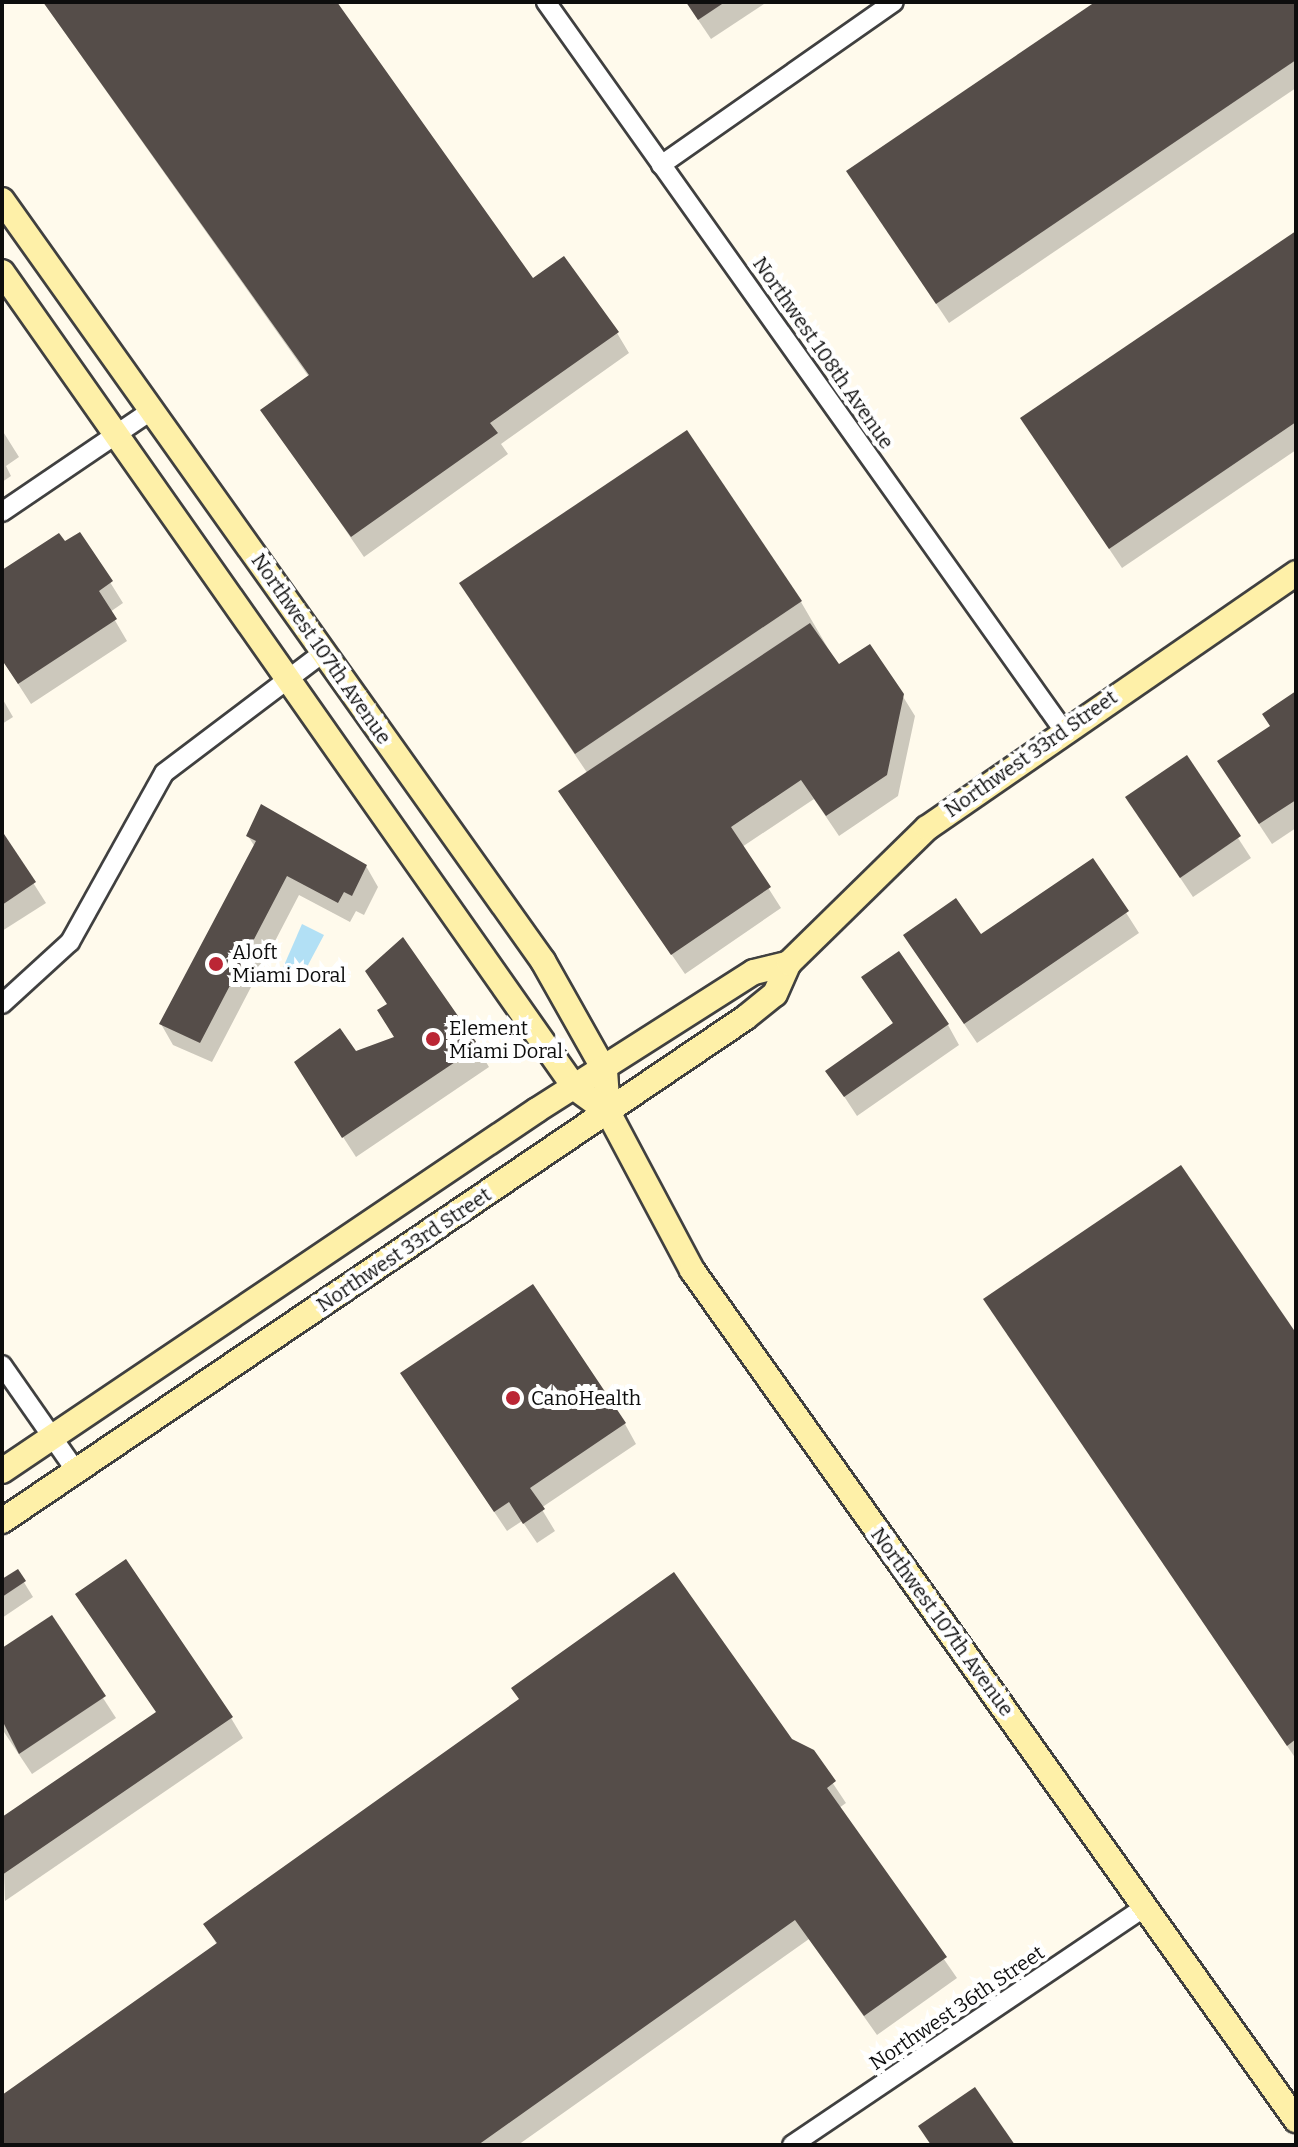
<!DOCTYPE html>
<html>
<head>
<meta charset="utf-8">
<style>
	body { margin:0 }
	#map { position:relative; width:1298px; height:2147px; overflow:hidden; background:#fffaec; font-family:Bitter,serif }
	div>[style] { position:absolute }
	.water>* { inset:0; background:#b2e0f5 }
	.shadow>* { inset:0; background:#0003 }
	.building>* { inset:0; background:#554d49 }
	.roads { filter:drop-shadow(2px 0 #404040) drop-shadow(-2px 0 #404040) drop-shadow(0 2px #404040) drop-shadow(0 -2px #404040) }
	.street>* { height:18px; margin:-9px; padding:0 9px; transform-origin:9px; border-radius:9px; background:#fff }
	.secondary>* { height:24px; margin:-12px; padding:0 12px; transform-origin:12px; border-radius:12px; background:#fef0a8 }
	.dots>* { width:22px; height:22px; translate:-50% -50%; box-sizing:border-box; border:4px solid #fff; border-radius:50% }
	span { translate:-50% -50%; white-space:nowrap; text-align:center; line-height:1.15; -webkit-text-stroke:8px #fff; paint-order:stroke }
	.street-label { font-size:20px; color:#0d0d0d }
	.poi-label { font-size:20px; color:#0d0d0d }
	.left { translate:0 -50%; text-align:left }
	.frame { position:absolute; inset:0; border:4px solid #0d0d0d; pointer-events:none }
</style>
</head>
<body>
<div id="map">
	<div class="water">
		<i style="clip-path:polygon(302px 924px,324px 935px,300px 980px,282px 970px)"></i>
	</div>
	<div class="shadow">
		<i style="clip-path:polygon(43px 2px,334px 2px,532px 281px,617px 333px,629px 353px,501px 444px,508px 454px,364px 557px,263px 410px,309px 377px)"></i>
		<i style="clip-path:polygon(686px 2px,767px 2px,711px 39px)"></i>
		<i style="clip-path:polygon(1099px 2px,1296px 2px,1296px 88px,949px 323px,848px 172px)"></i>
		<i style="clip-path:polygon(1296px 234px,1296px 450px,1122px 568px,1035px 439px)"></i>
		<i style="clip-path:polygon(2px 430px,19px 457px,6px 466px,11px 476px,2px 482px)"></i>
		<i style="clip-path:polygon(80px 534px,123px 603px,110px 612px,127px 641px,31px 704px,2px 659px,2px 573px)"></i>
		<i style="clip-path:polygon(801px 602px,839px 667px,902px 695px,915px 716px,898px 796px,839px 836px,814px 799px,742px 847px,781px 908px,685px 974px,573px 812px,588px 774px,473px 604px)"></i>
		<i style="clip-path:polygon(1296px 693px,1296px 828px,1272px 844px,1231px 782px)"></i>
		<i style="clip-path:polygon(2px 698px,13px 717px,2px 724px)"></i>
		<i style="clip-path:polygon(1186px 758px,1251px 858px,1193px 897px,1140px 818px)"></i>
		<i style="clip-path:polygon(2px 834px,46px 903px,2px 931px)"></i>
		<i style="clip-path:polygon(248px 836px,366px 866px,378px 887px,364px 915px,356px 911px,350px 922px,299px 895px,212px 1062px,173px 1045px,161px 1024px,255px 847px)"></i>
		<i style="clip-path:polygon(1093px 861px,1139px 933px,977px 1043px,918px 956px,981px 937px)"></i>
		<i style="clip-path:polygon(864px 978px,948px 1025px,959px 1045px,857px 1116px,828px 1072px,894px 1025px)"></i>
		<i style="clip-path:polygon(388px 1005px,477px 1047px,489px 1067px,356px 1157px,308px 1083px,396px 1038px)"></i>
		<i style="clip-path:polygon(998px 1320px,1296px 1337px,1296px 1759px)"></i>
		<i style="clip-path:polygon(415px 1394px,625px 1424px,636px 1444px,541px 1508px,555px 1531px,537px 1543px,522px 1521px,507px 1531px)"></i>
		<i style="clip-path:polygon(17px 1571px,33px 1597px,2px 1618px,2px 1582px)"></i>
		<i style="clip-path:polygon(51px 1618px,116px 1718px,32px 1774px,2px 1729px,2px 1650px)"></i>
		<i style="clip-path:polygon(231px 1718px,243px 1738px,5px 1901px,2px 1820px)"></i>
		<i style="clip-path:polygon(812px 1752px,846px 1803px,839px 1808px,957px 1978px,877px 2035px,809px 1939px,518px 2145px,2px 2145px,2px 2098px,217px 1945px,206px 1925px)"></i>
	</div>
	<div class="building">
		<i style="clip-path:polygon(43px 2px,337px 2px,533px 278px,564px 256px,619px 332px,490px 423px,498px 433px,351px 537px,260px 410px,309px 375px)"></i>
		<i style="clip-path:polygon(686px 2px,725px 2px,698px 20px)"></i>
		<i style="clip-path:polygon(1095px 2px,1296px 2px,1296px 60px,936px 304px,846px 171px)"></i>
		<i style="clip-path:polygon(1296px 231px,1296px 422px,1109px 549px,1020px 418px)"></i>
		<i style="clip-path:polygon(687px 430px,802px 601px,575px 754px,459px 583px)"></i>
		<i style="clip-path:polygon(80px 532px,113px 581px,99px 591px,117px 619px,18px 684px,2px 660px,2px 570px,59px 533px,65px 541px)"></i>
		<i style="clip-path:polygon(810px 623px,839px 664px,870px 644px,904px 694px,887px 775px,826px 816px,801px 780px,731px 827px,771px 887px,671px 955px,558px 791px)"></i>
		<i style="clip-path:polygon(1296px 691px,1296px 800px,1259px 824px,1217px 761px,1270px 726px,1262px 714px)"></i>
		<i style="clip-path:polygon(1187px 755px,1241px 836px,1180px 878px,1125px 797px)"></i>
		<i style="clip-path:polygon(261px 804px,367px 865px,352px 896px,344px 892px,338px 903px,287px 876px,200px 1043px,159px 1024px,256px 841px,246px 836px)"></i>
		<i style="clip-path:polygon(2px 831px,36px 882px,2px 905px)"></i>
		<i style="clip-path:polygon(1093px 858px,1129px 911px,964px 1024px,903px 935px,956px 898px,981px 934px)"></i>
		<i style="clip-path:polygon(403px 937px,479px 1046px,342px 1138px,294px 1062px,340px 1028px,356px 1051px,394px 1037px,377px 1010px,387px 1004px,365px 971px)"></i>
		<i style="clip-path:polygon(899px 951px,949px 1024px,844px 1097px,825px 1071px,893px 1023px,861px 977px)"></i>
		<i style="clip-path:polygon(1181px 1165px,1296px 1333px,1296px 1739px,1287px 1746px,983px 1299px)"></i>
		<i style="clip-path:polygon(533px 1284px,626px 1423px,530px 1488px,545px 1509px,523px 1524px,509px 1502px,494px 1512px,400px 1373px)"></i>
		<i style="clip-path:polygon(126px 1559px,233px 1717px,2px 1875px,2px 1817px,156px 1712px,75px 1594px)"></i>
		<i style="clip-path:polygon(18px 1569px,26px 1581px,2px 1597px,2px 1579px)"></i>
		<i style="clip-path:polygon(674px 1572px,792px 1739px,814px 1750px,836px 1781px,827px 1788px,947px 1957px,864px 2016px,795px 1920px,478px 2145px,2px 2145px,2px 2095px,217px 1943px,203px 1924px,519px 1699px,511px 1688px)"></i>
		<i style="clip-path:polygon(52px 1615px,106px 1696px,19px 1754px,2px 1720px,2px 1648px)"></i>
		<i style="clip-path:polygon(975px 2087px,1015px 2145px,931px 2145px,918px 2126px)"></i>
	</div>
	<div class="roads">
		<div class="street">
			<i style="left:546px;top:2px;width:894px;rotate:54.6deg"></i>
			<i style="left:661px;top:165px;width:284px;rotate:-35deg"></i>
			<i style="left:2px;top:512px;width:181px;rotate:-34.2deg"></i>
			<i style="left:2px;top:1004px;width:92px;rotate:-42.4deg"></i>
			<i style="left:70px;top:942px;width:193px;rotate:-60.9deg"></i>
			<i style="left:164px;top:773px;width:201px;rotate:-37.1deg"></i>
			<i style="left:2px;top:1365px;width:129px;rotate:55.1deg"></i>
			<i style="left:792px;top:2145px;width:426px;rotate:-34deg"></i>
		</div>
		<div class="secondary">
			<i style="left:2px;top:200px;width:934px;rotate:54.59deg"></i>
			<i style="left:543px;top:961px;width:126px;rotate:60.6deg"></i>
			<i style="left:605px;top:1071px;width:41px;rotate:85.8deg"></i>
			<i style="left:608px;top:1112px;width:179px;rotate:62deg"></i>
			<i style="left:692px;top:1270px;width:1043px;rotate:54.6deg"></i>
			<i style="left:2px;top:272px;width:997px;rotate:54.92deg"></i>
			<i style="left:575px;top:1088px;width:41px;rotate:36deg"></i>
			<i style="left:2px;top:1471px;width:645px;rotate:-34.01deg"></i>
			<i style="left:537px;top:1110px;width:257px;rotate:-32.5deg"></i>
			<i style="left:754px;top:972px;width:36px;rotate:-14deg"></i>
			<i style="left:2px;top:1521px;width:897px;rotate:-34.1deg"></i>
			<i style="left:745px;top:1018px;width:38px;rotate:-39deg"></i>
			<i style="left:775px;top:994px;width:34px;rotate:-66deg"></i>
			<i style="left:789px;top:963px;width:193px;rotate:-44.4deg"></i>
			<i style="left:927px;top:828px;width:449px;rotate:-34.6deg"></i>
		</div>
	</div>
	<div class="dots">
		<i style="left:216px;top:964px;background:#bb2635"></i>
		<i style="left:433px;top:1039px;background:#bb2635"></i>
		<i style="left:513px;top:1398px;background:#bb2635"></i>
	</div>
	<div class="street-label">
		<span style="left:823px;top:353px;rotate:55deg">Northwest 108th Avenue</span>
		<span style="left:321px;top:649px;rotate:55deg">Northwest 107th Avenue</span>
		<span style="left:1031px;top:754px;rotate:-35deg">Northwest 33rd Street</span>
		<span style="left:404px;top:1250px;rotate:-34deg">Northwest 33rd Street</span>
		<span style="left:942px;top:1622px;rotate:54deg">Northwest 107th Avenue</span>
		<span style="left:957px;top:2008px;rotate:-34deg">Northwest 36th Street</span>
	</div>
	<div class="poi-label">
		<span class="left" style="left:232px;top:964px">Aloft<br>Miami Doral</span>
		<span class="left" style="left:449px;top:1040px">Element<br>Miami Doral</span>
		<span class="left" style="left:531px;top:1398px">CanoHealth</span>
	</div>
	<div class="frame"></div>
</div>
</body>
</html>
